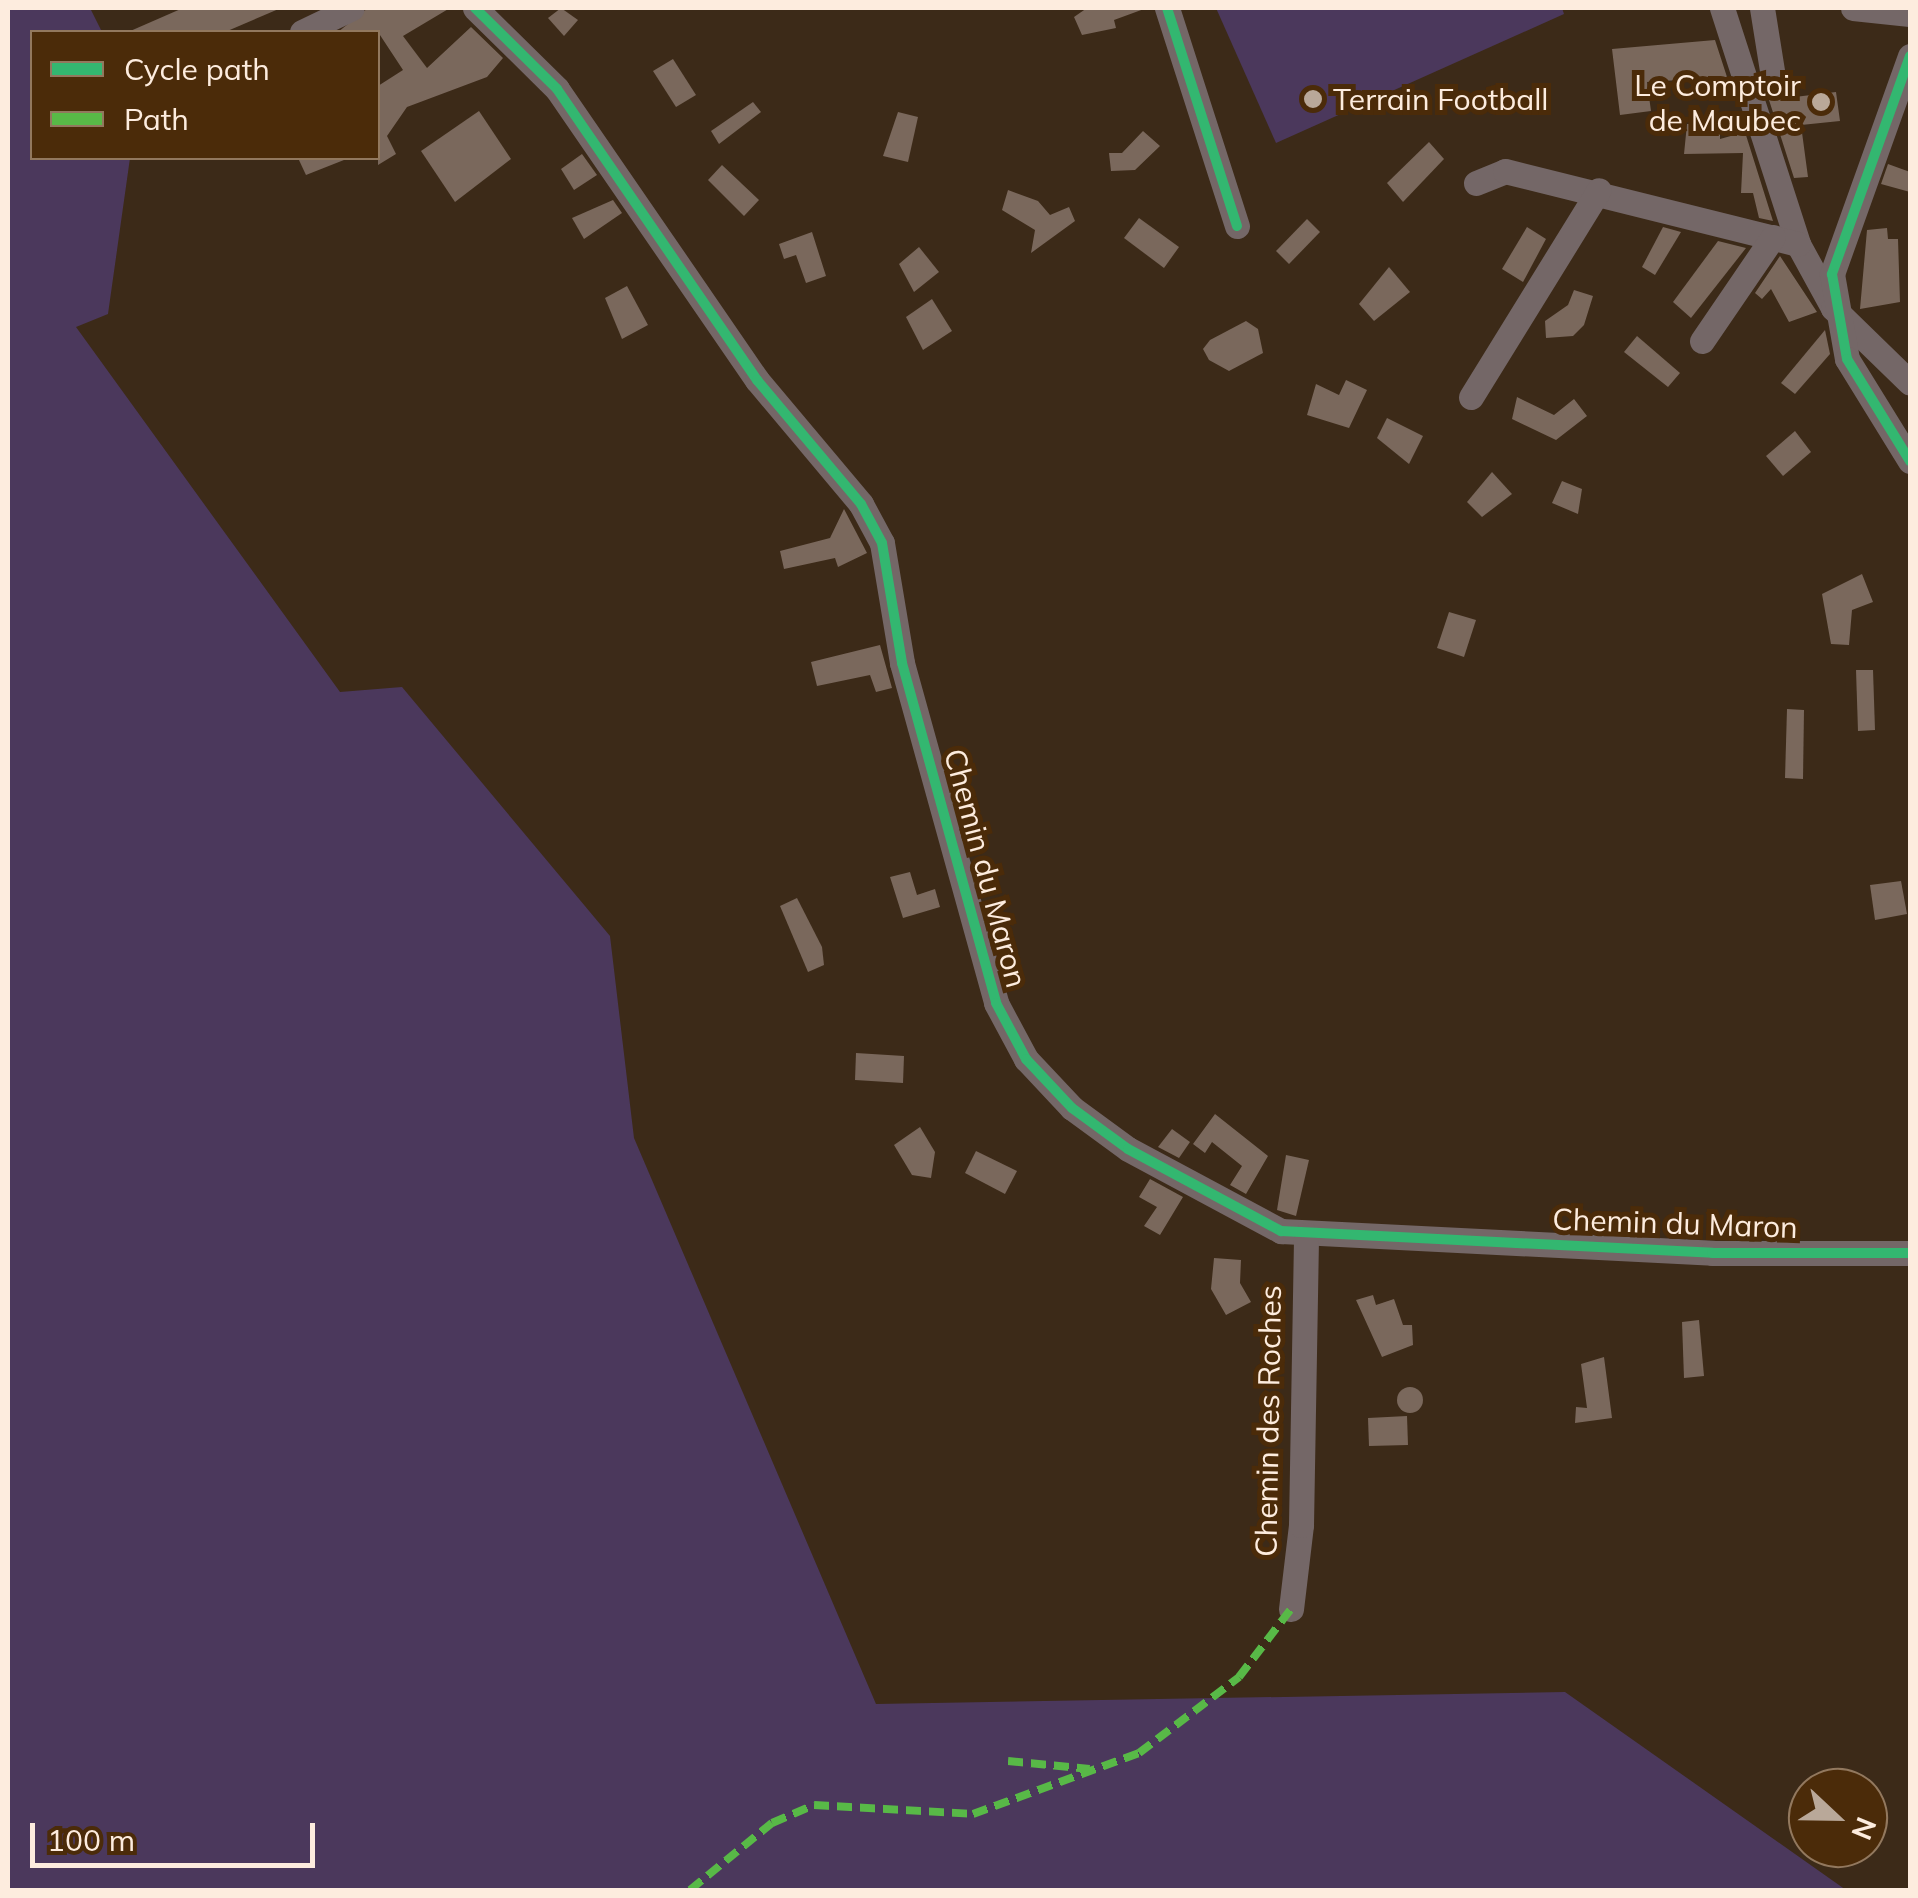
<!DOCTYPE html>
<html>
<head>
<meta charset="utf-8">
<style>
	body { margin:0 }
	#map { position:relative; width:1918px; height:1898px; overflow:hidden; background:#3c2a18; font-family:Mulish,sans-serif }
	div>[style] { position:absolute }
	.green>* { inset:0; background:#4b385c }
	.building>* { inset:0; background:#7a685c }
	.round { border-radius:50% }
	.minor>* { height:25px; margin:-12.5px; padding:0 12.5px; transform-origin:12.5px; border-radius:12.5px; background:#746767 }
	.quiet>* { height:8px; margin-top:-4px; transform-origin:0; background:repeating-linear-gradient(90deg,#58b947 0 15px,transparent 0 23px) }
	.cycleway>* { height:10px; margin:-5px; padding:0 5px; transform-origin:5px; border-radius:5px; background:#33b770 }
	.dots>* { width:28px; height:28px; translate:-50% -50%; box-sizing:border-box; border:5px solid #4b2b09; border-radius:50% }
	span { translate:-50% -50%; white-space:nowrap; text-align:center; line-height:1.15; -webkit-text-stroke:10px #4b2b09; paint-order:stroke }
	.poi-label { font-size:30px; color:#fdecde }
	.right { translate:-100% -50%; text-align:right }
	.left { translate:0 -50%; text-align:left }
	.street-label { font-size:30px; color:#fdecde }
	.frame { position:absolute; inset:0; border:10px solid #fdecde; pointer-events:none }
	.legend { position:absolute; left:30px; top:30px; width:350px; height:130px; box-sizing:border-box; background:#4b2b09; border:2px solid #92785e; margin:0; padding:12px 18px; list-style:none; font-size:30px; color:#fdecde }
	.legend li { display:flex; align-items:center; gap:20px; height:50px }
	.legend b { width:50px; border:2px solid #92785e }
	.north { position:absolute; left:1788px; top:1768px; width:100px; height:100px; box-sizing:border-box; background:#4b2b09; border:2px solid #92785e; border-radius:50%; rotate:112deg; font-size:28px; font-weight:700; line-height:40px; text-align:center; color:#fdecde }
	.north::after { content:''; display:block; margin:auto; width:35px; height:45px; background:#b9a899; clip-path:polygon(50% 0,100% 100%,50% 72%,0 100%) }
	.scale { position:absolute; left:30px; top:1823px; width:285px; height:45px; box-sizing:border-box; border:5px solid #fdecde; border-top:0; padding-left:12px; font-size:30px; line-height:35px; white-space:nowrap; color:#fdecde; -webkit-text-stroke:8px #4b2b09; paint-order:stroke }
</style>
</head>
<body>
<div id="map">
	<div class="green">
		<i style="clip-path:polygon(8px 8px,90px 8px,102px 32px,32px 32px,32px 158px,130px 158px,108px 314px,76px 327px,340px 692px,402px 687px,610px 936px,634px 1138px,876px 1704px,1565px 1692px,1846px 1890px,8px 1890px)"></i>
		<i style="clip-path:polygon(1216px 8px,1562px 8px,1564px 14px,1276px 143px)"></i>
	</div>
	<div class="building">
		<i style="clip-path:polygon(183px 8px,281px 8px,225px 32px,128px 32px)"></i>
		<i style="clip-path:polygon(368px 8px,450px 8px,403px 36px,427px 68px,471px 27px,503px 58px,487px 77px,407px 107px,387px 136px,396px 154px,378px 165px,378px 86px,403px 70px,378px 32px,338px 32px)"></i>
		<i style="clip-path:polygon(561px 8px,578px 20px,564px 36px,548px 18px)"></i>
		<i style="clip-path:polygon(1087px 8px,1144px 8px,1144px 9px,1114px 20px,1116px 28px,1082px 35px,1074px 17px)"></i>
		<i style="clip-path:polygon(1715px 40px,1727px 77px,1647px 82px,1651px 111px,1620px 115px,1612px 49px)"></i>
		<i style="clip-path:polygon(673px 59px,696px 95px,676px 107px,653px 71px)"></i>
		<i style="clip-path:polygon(1836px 92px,1840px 121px,1801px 125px,1808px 177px,1794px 178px,1769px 100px)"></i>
		<i style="clip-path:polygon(753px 102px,761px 112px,719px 144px,711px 131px)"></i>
		<i style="clip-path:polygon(479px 111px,511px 159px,455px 202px,421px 151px)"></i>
		<i style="clip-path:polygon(898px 112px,918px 117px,908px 162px,883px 156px)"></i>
		<i style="clip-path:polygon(1720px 123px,1720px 139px,1745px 132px,1773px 221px,1759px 218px,1753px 193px,1741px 193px,1743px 153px,1684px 154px,1687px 124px)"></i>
		<i style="clip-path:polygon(1143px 131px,1160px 146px,1135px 170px,1111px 171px,1109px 153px,1122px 153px)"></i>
		<i style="clip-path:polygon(1429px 142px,1444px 159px,1403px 202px,1387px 183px)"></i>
		<i style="clip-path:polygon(582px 154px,597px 175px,574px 190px,561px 169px)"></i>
		<i style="clip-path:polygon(298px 158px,349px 158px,306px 175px)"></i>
		<i style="clip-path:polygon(1888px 164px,1910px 172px,1910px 192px,1881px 184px)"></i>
		<i style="clip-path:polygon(722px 165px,759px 200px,744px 216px,708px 180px)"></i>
		<i style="clip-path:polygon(1008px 190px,1038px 201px,1050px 215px,1069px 207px,1075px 221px,1031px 253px,1035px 230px,1002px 210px)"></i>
		<i style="clip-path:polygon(613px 200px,622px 213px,584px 239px,572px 218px)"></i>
		<i style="clip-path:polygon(1139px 218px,1179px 247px,1164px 268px,1124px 238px)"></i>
		<i style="clip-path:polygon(1307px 219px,1320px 232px,1289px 264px,1276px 251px)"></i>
		<i style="clip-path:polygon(1527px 227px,1546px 239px,1523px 282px,1502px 269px)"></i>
		<i style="clip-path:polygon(1663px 227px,1681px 232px,1655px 275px,1642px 267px)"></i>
		<i style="clip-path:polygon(1887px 228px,1888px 239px,1898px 239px,1900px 302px,1860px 309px,1867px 230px)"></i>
		<i style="clip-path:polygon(812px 232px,826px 276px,806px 283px,796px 255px,784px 259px,779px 244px)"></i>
		<i style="clip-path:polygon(1718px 241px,1746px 248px,1691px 318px,1673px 302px)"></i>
		<i style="clip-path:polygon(919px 247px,939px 272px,914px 292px,899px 264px)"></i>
		<i style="clip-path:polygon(1780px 256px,1817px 312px,1789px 322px,1771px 289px,1762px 299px,1755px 293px)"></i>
		<i style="clip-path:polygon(1389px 267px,1410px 292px,1374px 321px,1359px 304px)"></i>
		<i style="clip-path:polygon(627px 286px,648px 325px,622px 339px,605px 298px)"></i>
		<i style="clip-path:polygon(1574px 290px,1593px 296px,1584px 325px,1573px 336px,1546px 338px,1545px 321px,1568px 305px)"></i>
		<i style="clip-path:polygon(932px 299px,952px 331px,923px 350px,906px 317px)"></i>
		<i style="clip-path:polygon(1246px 321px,1258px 329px,1263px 353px,1229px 371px,1209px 360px,1203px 349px,1210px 340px)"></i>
		<i style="clip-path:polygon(1825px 330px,1830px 354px,1795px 394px,1781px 383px)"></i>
		<i style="clip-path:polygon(1637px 336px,1680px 373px,1668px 387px,1624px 352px)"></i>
		<i style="clip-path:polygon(1346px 380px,1367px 390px,1349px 428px,1307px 415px,1316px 384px,1339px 395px)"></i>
		<i style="clip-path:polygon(1517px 397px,1554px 415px,1574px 399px,1587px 416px,1556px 440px,1512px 419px)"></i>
		<i style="clip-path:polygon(1387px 418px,1423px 436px,1409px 464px,1377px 438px)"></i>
		<i style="clip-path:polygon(1795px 431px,1811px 452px,1783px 476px,1766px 456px)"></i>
		<i style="clip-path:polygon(1492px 472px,1512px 494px,1482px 517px,1467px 502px)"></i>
		<i style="clip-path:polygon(1562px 481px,1582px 489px,1578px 514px,1552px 503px)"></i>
		<i style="clip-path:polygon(844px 509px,867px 553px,838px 567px,835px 558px,784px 569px,780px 551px,830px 538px)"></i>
		<i style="clip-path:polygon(1862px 574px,1873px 602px,1852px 610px,1849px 645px,1831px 644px,1822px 594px)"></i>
		<i style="clip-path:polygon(1449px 612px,1476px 620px,1464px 657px,1437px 648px)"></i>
		<i style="clip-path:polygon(880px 645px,892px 688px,876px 692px,870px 675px,817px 686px,811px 662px)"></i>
		<i style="clip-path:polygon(1856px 670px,1873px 670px,1875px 730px,1858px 731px)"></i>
		<i style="clip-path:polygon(1787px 709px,1804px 710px,1803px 779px,1785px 778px)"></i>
		<i style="clip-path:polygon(910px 872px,917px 895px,935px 889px,940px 907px,903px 918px,890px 877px)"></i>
		<i style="clip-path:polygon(1901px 881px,1907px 914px,1875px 920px,1870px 885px)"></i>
		<i style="clip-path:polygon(797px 898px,822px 947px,824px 965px,808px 972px,780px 906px)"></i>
		<i style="clip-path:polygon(856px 1053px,904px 1056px,903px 1083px,855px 1080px)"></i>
		<i style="clip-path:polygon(1215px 1114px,1268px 1156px,1246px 1194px,1230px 1185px,1242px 1166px,1212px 1142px,1205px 1153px,1193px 1144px)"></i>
		<i style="clip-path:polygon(920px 1127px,935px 1152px,931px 1178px,912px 1175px,894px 1145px)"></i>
		<i style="clip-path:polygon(1172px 1129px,1190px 1142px,1179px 1158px,1158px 1147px)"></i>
		<i style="clip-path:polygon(976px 1151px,1017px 1171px,1005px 1194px,965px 1173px)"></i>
		<i style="clip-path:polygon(1286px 1155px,1309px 1160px,1296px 1216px,1277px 1210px)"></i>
		<i style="clip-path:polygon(1150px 1179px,1183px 1197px,1160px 1235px,1144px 1226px,1157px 1207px,1139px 1197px)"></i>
		<i style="clip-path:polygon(1214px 1258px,1241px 1260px,1240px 1283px,1251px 1302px,1226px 1315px,1211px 1289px)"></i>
		<i style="clip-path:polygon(1373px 1295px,1376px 1305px,1394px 1299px,1403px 1325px,1412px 1325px,1413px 1345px,1382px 1357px,1356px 1300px)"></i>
		<i style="clip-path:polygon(1699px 1320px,1704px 1376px,1684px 1378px,1682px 1322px)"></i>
		<i style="clip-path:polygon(1604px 1357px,1612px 1418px,1575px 1423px,1576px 1407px,1587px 1408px,1581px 1364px)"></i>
		<i class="round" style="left:1397px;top:1387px;width:26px;height:26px"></i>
		<i style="clip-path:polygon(1407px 1416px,1408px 1445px,1369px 1446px,1368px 1418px)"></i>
	</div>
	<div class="minor">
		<i style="left:475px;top:8px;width:115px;rotate:44.6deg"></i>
		<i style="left:557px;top:89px;width:353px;rotate:55.5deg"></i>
		<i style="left:757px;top:380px;width:162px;rotate:50deg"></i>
		<i style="left:861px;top:504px;width:44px;rotate:61.7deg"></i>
		<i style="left:882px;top:543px;width:122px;rotate:80.5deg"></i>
		<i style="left:902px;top:663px;width:353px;rotate:74.5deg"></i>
		<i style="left:996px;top:1003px;width:64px;rotate:61.8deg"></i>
		<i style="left:1026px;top:1059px;width:67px;rotate:46.8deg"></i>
		<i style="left:1072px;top:1108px;width:69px;rotate:36.2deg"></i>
		<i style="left:1128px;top:1149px;width:174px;rotate:28.2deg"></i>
		<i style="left:1281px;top:1231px;width:432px;rotate:2.9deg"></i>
		<i style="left:1712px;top:1253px;width:198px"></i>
		<i style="left:1167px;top:8px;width:229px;rotate:72.2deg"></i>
		<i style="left:1722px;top:8px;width:248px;rotate:72.1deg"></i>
		<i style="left:1798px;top:244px;width:73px;rotate:61.3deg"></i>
		<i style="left:1833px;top:308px;width:107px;rotate:44.2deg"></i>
		<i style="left:1762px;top:8px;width:70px;rotate:80.9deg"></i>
		<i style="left:1853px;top:8px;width:57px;rotate:6deg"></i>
		<i style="left:302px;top:32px;width:55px;rotate:-25.6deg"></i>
		<i style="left:1910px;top:56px;width:232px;rotate:109.7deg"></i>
		<i style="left:1832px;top:274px;width:86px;rotate:80deg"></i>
		<i style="left:1847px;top:359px;width:120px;rotate:58.3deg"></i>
		<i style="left:1476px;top:183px;width:31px;rotate:-22deg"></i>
		<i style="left:1505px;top:171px;width:302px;rotate:14deg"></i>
		<i style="left:1702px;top:341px;width:126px;rotate:-55.7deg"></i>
		<i style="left:1471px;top:397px;width:243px;rotate:-58.3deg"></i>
		<i style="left:1291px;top:1609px;width:85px;rotate:-83.2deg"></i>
		<i style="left:1301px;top:1525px;width:290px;rotate:-89deg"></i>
	</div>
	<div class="quiet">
		<i style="left:1008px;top:1761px;width:82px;rotate:5.6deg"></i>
		<i style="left:690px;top:1890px;width:106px;rotate:-39.3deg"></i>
		<i style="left:772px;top:1823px;width:46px;rotate:-23.2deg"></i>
		<i style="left:814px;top:1805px;width:159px;rotate:3.2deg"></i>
		<i style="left:973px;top:1814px;width:177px;rotate:-20.2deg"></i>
		<i style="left:1139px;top:1753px;width:126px;rotate:-37.2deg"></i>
		<i style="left:1239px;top:1677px;width:86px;rotate:-52.6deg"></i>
	</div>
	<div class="cycleway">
		<i style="left:475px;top:8px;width:115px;rotate:44.6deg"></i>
		<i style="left:557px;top:89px;width:353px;rotate:55.5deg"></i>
		<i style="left:757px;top:380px;width:162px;rotate:50deg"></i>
		<i style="left:861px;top:504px;width:44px;rotate:61.7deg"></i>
		<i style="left:882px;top:543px;width:122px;rotate:80.5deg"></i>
		<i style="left:902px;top:663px;width:353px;rotate:74.5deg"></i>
		<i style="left:996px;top:1003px;width:64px;rotate:61.8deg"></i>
		<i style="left:1026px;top:1059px;width:67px;rotate:46.8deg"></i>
		<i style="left:1072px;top:1108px;width:69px;rotate:36.2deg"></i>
		<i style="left:1128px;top:1149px;width:174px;rotate:28.2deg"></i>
		<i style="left:1281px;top:1231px;width:432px;rotate:2.9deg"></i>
		<i style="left:1712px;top:1253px;width:198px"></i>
		<i style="left:1167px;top:8px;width:229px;rotate:72.2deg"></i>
		<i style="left:1910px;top:56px;width:232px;rotate:109.7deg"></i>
		<i style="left:1832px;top:274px;width:86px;rotate:80deg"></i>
		<i style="left:1847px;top:359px;width:120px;rotate:58.3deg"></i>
	</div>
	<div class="dots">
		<i style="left:1313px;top:99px;background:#b9a899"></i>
		<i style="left:1821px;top:102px;background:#b9a899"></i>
	</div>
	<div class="poi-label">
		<span class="right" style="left:1801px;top:102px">Le Comptoir<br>de Maubec</span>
		<span class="left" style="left:1333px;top:99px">Terrain Football</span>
	</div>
	<div class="street-label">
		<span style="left:986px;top:868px;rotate:75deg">Chemin du Maron</span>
		<span style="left:1675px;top:1223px;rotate:2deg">Chemin du Maron</span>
		<span style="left:1268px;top:1421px;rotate:-89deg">Chemin des Roches</span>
	</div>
	<div class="frame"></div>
	<ul class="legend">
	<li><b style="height:12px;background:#33b770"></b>Cycle path</li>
	<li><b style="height:12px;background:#58b947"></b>Path</li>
	</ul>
	<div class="north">N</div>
	<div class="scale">100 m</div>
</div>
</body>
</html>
